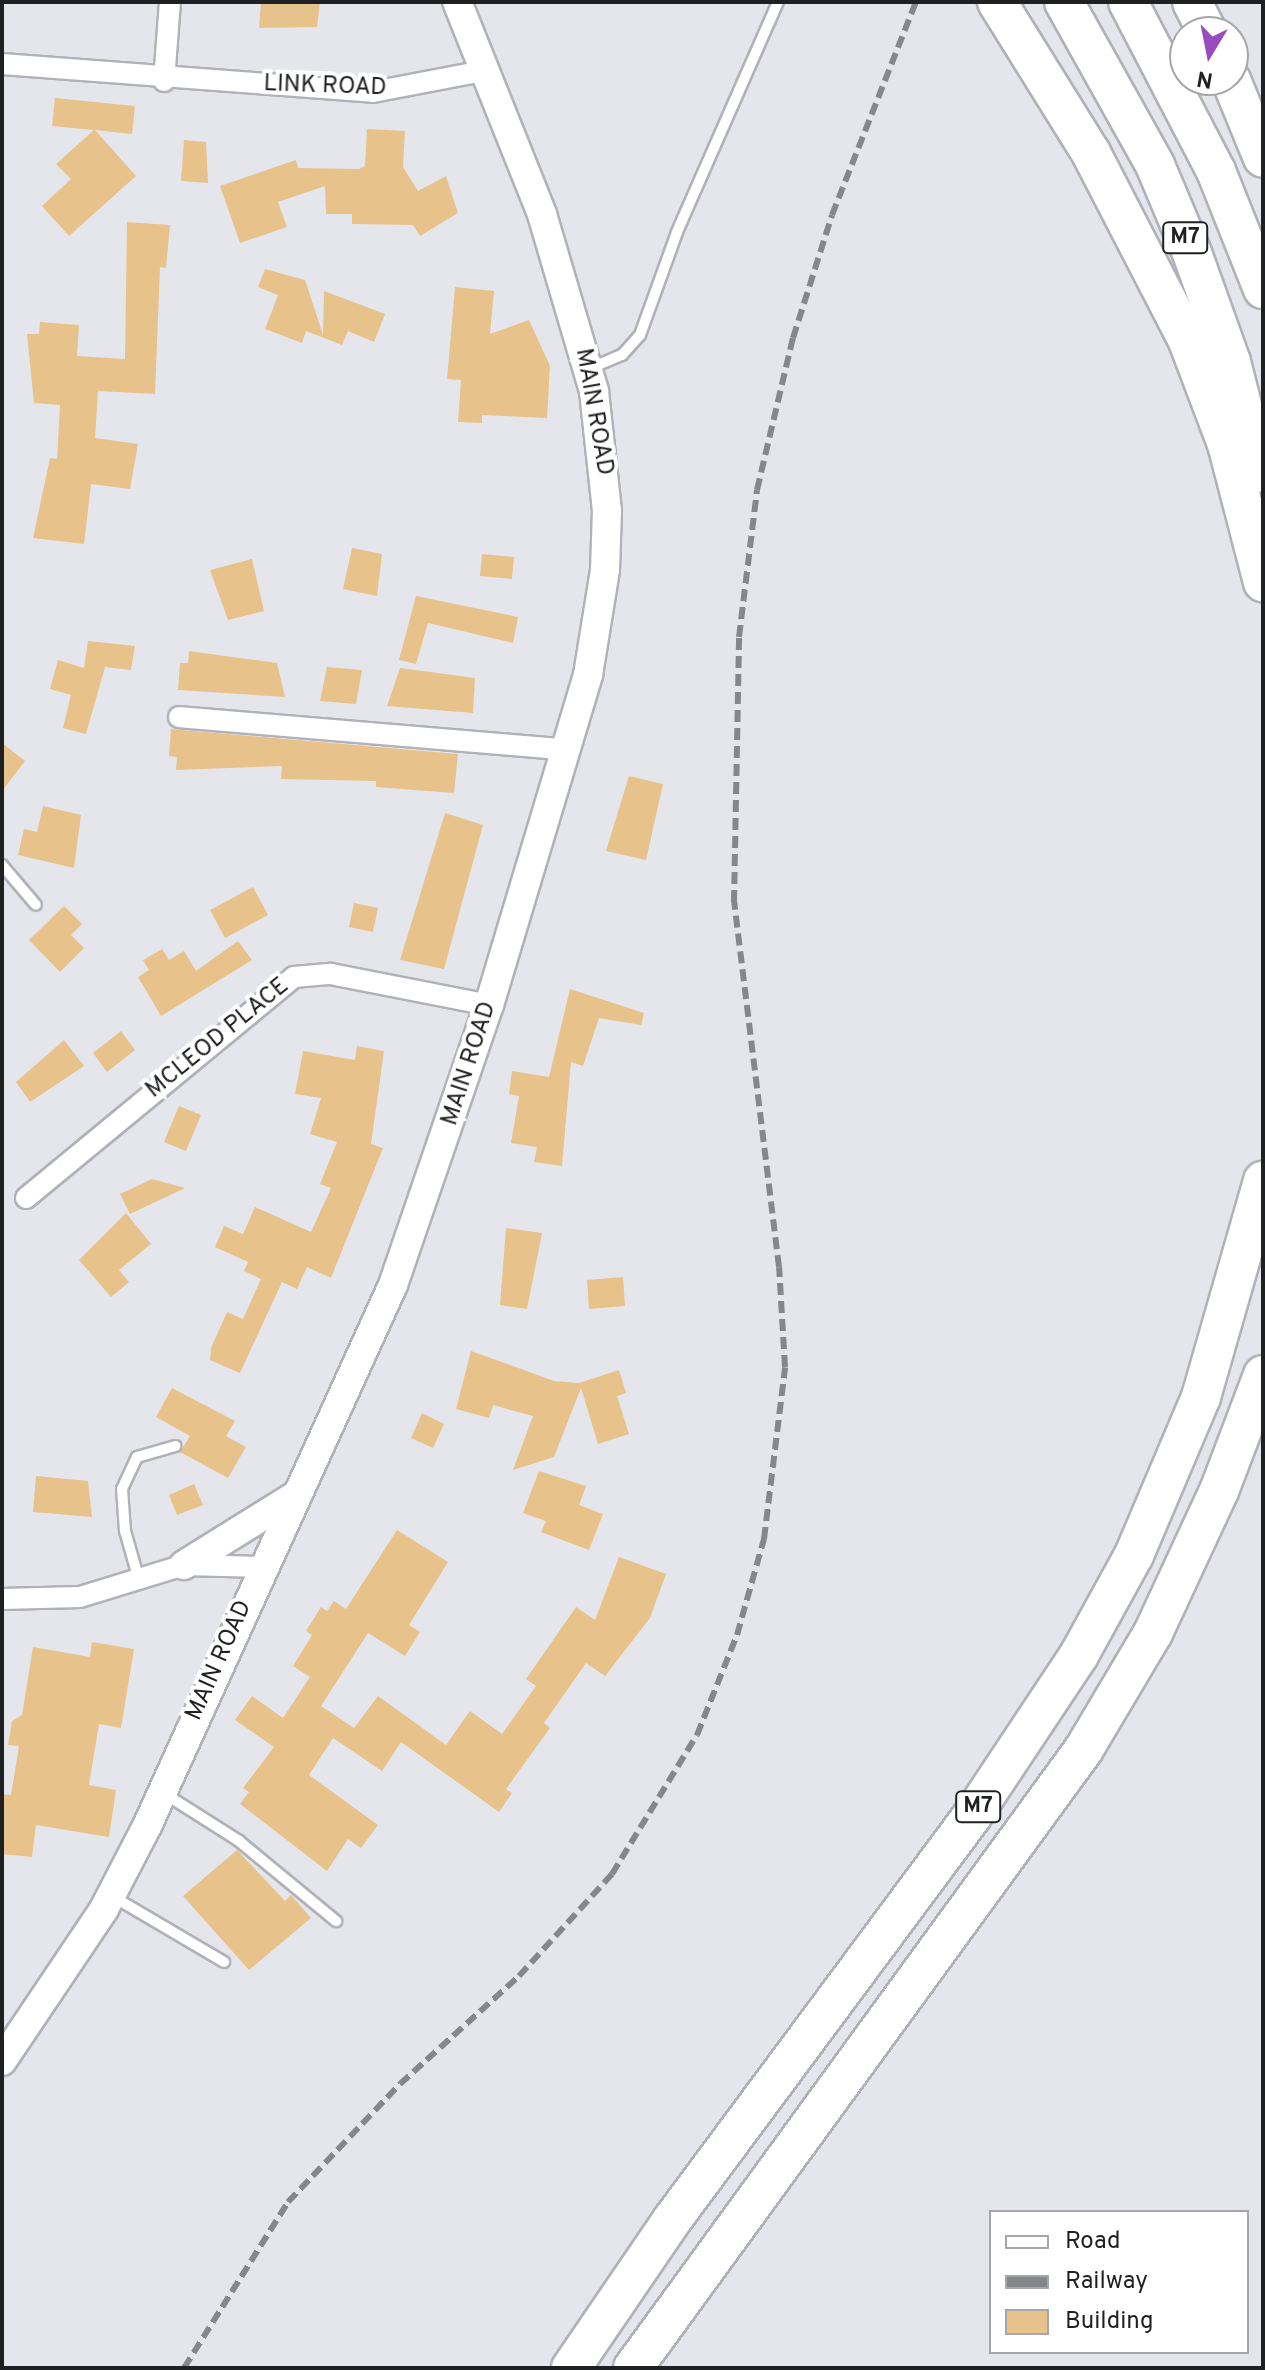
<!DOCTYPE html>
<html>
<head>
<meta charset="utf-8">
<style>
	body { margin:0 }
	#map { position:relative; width:1265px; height:2370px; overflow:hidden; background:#e5e6ec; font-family:Overpass,sans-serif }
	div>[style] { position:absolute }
	.building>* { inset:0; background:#e8c28b }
	.roads { filter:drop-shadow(2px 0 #b1b1b8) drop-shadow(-2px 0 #b1b1b8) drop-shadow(0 2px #b1b1b8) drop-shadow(0 -2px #b1b1b8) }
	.service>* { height:10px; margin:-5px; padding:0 5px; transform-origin:5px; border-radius:5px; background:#fff }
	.minor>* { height:20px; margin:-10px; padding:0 10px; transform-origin:10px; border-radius:10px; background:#fff }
	.secondary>* { height:28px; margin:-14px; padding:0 14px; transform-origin:14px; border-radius:14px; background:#fff }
	.motorway>* { height:38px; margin:-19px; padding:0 19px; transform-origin:19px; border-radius:19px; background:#fff }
	.rail>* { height:6px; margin-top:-3px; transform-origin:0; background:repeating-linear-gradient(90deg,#86878b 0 12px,transparent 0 18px) }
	span { translate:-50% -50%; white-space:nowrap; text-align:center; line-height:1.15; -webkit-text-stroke:8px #fff; paint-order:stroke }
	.shield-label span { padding:2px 6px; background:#fff; border:2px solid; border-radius:6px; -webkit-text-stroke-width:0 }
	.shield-label { font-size:22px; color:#1f2022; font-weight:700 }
	.street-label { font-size:24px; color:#1f2022 }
	.frame { position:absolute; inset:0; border:4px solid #1f2022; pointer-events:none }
	.legend { position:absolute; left:989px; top:2210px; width:260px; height:144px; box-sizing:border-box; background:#fff; border:2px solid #a5a6a7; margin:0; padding:10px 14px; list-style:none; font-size:24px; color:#1f2022 }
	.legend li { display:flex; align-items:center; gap:16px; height:40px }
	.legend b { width:40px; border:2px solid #a5a6a7 }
	.north { position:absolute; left:1169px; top:16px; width:80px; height:80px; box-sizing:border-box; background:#fff; border:2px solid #a5a6a7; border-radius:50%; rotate:190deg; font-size:22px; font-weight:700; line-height:32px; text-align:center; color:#1f2022 }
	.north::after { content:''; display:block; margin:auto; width:28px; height:36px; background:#974bbd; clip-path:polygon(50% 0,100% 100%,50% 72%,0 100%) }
</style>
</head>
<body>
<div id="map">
	<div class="building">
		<i style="clip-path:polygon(261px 2px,320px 2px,317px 27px,259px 28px)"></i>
		<i style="clip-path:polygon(55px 98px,135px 106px,132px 134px,95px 130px,136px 176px,69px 236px,42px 206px,71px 179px,56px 164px,94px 130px,52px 126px)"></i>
		<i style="clip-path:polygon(367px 129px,405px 131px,403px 167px,418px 191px,446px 176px,458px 213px,420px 236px,413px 225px,352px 224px,352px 214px,326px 214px,325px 186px,278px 202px,287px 227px,240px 243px,220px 186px,296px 160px,298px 168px,359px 169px,365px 166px)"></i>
		<i style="clip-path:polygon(184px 140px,206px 142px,208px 183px,181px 181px)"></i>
		<i style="clip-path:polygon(127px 222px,170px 225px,166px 268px,160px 267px,155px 394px,98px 391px,95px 438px,138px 444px,130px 489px,91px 484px,84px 544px,33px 538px,50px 458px,57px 459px,60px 405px,34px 403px,27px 334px,39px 334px,40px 322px,79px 325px,77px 356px,125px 359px)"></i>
		<i style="clip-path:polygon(265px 269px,305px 280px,323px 335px,324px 291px,385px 314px,374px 342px,348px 331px,342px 345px,306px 331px,302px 343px,265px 329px,278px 295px,258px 287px)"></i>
		<i style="clip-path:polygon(455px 287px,494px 291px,490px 334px,529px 320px,550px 366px,547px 418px,482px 415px,482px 423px,458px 422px,461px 380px,447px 379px)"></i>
		<i style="clip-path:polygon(352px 548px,382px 554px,377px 596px,343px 589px)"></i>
		<i style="clip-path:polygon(482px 554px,514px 557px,512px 579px,480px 576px)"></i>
		<i style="clip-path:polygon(252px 559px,264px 611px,228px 620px,210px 570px)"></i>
		<i style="clip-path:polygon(416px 596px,518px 617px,513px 643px,428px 623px,416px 664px,399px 660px)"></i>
		<i style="clip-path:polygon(88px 641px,135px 646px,131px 670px,105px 667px,86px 734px,63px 728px,71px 695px,50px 689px,58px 660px,84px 668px)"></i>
		<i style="clip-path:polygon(189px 651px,277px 663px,285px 697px,178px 690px,180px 663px,188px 663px)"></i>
		<i style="clip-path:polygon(327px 667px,362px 670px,356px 704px,320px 701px)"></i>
		<i style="clip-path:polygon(400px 668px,475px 678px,473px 713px,387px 706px)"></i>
		<i style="clip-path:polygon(171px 729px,458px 754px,454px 793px,376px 787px,376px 781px,281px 779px,282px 766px,176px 770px,177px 757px,169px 756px)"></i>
		<i style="clip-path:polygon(2px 743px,25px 761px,2px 791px)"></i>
		<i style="clip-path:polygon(629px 776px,663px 784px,646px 860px,606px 851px)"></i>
		<i style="clip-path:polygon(43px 806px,81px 815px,74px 868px,18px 855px,24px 829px,37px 832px)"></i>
		<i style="clip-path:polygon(445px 813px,483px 825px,444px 969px,400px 960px)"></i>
		<i style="clip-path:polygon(253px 887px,268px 915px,225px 938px,210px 910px)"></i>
		<i style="clip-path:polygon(354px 903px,378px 908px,373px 932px,349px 927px)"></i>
		<i style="clip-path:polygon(64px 906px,82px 924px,71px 935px,84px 948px,60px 972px,29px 940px)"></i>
		<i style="clip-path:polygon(238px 941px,252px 960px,161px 1016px,138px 977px,149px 970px,143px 960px,162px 949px,169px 960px,184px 951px,196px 971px)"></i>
		<i style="clip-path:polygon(570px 989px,644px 1013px,641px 1025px,599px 1018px,583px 1066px,571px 1062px,562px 1166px,534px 1162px,537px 1147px,511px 1143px,519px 1096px,509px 1094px,512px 1071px,549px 1077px)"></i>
		<i style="clip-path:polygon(121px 1031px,135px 1050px,107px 1072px,93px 1053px)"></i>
		<i style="clip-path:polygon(64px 1040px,84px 1066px,30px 1102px,16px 1082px)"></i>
		<i style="clip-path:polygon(357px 1046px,384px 1051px,371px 1144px,383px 1148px,331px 1278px,307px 1267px,297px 1289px,282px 1282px,240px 1373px,210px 1360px,211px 1348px,227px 1312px,243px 1319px,261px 1279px,244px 1271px,248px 1262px,215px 1247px,224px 1226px,243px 1234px,255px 1207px,311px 1232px,331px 1188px,320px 1184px,337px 1142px,310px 1134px,321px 1098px,295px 1094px,303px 1051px,355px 1060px)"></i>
		<i style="clip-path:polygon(179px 1106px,201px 1115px,186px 1151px,164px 1142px)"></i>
		<i style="clip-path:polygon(152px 1179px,185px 1188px,130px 1214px,120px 1194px)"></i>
		<i style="clip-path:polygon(126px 1213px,151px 1244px,119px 1270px,129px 1282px,111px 1297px,79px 1260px)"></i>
		<i style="clip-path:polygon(506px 1228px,542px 1233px,527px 1309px,500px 1305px)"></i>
		<i style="clip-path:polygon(623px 1277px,625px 1306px,589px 1309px,587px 1280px)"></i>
		<i style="clip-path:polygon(471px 1351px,554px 1381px,579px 1383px,619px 1370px,626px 1393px,617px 1396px,629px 1434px,598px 1444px,581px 1388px,554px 1457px,513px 1470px,533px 1416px,493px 1405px,489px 1418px,456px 1409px)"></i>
		<i style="clip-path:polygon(172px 1388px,235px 1421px,226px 1436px,246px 1447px,228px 1478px,180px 1452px,190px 1436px,156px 1417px)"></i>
		<i style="clip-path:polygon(422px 1413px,444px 1424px,433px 1448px,411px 1438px)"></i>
		<i style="clip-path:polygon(539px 1471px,586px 1486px,579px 1505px,603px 1514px,589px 1550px,541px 1532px,546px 1521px,523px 1513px)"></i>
		<i style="clip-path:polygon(36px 1476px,88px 1481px,92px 1517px,33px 1512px)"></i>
		<i style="clip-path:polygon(194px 1484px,203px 1505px,177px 1515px,169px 1495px)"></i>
		<i style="clip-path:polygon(397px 1530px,448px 1562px,409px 1625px,420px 1632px,405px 1656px,368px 1633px,321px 1706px,354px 1728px,378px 1696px,446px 1745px,470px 1711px,502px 1734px,536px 1686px,526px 1679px,576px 1607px,595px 1620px,619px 1557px,666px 1574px,650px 1618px,605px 1676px,586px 1663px,544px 1723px,550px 1728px,506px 1789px,512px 1793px,499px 1812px,401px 1742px,382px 1771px,333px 1738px,309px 1775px,378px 1825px,361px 1848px,348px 1839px,327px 1871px,240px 1804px,249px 1792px,243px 1788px,274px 1747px,235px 1720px,252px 1696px,283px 1718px,310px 1677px,293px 1666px,312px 1635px,306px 1631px,321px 1607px,327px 1611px,334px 1601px,346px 1609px)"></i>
		<i style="clip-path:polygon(92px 1642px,134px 1649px,121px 1728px,99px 1724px,89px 1785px,116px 1790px,109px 1837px,36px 1825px,32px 1857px,2px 1854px,2px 1794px,11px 1795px,19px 1746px,8px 1745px,12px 1721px,22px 1715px,33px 1647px,90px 1657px)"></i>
		<i style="clip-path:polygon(237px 1850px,285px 1901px,291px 1895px,311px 1918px,249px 1970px,183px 1896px)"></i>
	</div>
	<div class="roads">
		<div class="service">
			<i style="left:591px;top:368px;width:34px;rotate:-23deg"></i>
			<i style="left:622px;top:355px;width:27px;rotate:-48deg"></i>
			<i style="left:640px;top:335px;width:109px;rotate:-70.2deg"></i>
			<i style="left:677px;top:232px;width:251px;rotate:-66.3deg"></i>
			<i style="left:2px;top:865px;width:52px;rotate:49.6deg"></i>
			<i style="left:139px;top:1580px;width:51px;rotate:-105.9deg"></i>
			<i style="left:125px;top:1531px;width:42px;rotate:-94.1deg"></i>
			<i style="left:122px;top:1489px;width:35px;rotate:-65deg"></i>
			<i style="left:137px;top:1457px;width:40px;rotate:-16deg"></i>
			<i style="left:165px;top:1794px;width:88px;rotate:32.4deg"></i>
			<i style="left:239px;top:1841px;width:126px;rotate:39.5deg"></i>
			<i style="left:112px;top:1896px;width:130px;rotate:30.5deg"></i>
		</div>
		<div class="minor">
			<i style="left:2px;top:64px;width:372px;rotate:4.3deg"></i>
			<i style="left:373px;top:92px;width:112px;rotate:-10.8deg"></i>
			<i style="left:164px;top:81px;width:79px;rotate:-85.7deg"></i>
			<i style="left:179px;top:717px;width:390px;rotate:4.8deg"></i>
			<i style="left:26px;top:1198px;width:347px;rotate:-39.5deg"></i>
			<i style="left:294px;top:977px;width:37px;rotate:-5deg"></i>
			<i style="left:331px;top:974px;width:161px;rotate:11.1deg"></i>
			<i style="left:2px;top:1599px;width:78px;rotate:-1.5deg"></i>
			<i style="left:80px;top:1597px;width:109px;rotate:-17.1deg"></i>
			<i style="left:184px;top:1565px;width:79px;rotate:1.5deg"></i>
		</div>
		<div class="secondary">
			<i style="left:184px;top:1565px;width:131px;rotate:-31.9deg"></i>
			<i style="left:2px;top:2061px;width:183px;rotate:-56.1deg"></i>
			<i style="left:104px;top:1909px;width:96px;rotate:-62.6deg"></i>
			<i style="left:148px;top:1824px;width:592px;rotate:-65.56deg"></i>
			<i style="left:393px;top:1285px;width:296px;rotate:-71.1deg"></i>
			<i style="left:489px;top:1005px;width:345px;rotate:-73.3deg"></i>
			<i style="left:588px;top:675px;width:106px;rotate:-80.8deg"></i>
			<i style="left:605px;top:570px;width:59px;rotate:-88.1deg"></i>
			<i style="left:607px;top:511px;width:121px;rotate:-96.2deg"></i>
			<i style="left:594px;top:391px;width:184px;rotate:-106.4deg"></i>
			<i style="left:542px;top:214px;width:228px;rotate:-111.8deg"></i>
		</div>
		<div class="motorway">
			<i style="left:997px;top:2px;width:178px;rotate:58.1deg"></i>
			<i style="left:1091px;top:153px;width:212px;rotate:62.7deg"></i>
			<i style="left:1188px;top:341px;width:110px;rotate:69.3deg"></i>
			<i style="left:1227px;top:444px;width:143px;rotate:75.4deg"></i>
			<i style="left:1064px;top:2px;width:187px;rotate:60.8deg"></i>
			<i style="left:1155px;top:165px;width:95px;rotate:67.2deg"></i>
			<i style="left:1192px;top:253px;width:116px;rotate:70.3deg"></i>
			<i style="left:1231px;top:362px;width:114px;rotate:75.7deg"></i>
			<i style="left:1128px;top:2px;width:191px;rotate:62.5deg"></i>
			<i style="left:1216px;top:171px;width:127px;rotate:68.3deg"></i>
			<i style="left:1192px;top:2px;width:34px;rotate:63deg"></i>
			<i style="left:1231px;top:80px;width:84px;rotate:67.7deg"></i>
			<i style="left:571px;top:2368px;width:179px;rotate:-55.7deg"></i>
			<i style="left:672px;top:2220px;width:503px;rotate:-53.4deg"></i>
			<i style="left:972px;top:1816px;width:193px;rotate:-56.4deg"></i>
			<i style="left:1079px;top:1655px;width:114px;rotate:-61.2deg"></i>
			<i style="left:1134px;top:1555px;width:172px;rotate:-67deg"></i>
			<i style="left:1201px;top:1397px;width:225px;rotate:-74deg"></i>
			<i style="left:633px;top:2368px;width:766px;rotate:-53.92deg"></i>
			<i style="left:1084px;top:1749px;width:135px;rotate:-59.3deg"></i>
			<i style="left:1153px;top:1633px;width:157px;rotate:-65.1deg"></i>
			<i style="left:1219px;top:1491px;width:124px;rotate:-69.2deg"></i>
		</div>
	</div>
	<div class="rail">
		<i style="left:184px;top:2368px;width:196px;rotate:-57.9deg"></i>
		<i style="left:288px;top:2202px;width:163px;rotate:-46.5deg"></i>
		<i style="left:400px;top:2084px;width:161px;rotate:-42.2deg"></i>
		<i style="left:519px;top:1976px;width:138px;rotate:-47.6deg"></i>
		<i style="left:612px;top:1874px;width:163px;rotate:-58.6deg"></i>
		<i style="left:697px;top:1735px;width:108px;rotate:-68.2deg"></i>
		<i style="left:737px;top:1635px;width:100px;rotate:-74.3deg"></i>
		<i style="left:764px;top:1539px;width:173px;rotate:-83deg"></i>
		<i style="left:785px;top:1367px;width:100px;rotate:-93.4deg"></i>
		<i style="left:779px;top:1267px;width:368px;rotate:-97deg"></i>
		<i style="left:734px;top:902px;width:265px;rotate:-88.9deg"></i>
		<i style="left:739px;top:637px;width:148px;rotate:-83deg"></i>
		<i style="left:757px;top:490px;width:156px;rotate:-76.7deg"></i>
		<i style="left:793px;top:338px;width:129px;rotate:-72.4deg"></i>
		<i style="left:832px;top:215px;width:229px;rotate:-68.5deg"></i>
	</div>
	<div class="shield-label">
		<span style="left:1185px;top:238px">M7</span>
		<span style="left:978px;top:1807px">M7</span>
	</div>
	<div class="street-label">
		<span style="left:325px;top:87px;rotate:2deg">LINK ROAD</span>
		<span style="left:593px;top:412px;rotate:80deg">MAIN ROAD</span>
		<span style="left:218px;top:1039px;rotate:-39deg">MCLEOD PLACE</span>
		<span style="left:470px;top:1064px;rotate:-72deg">MAIN ROAD</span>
		<span style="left:220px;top:1661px;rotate:-66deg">MAIN ROAD</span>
	</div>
	<div class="frame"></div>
	<ul class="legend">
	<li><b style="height:10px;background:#fff"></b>Road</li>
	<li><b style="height:10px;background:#86878b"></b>Railway</li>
	<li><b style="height:22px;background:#e8c28b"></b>Building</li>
	</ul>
	<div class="north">N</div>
</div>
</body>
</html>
